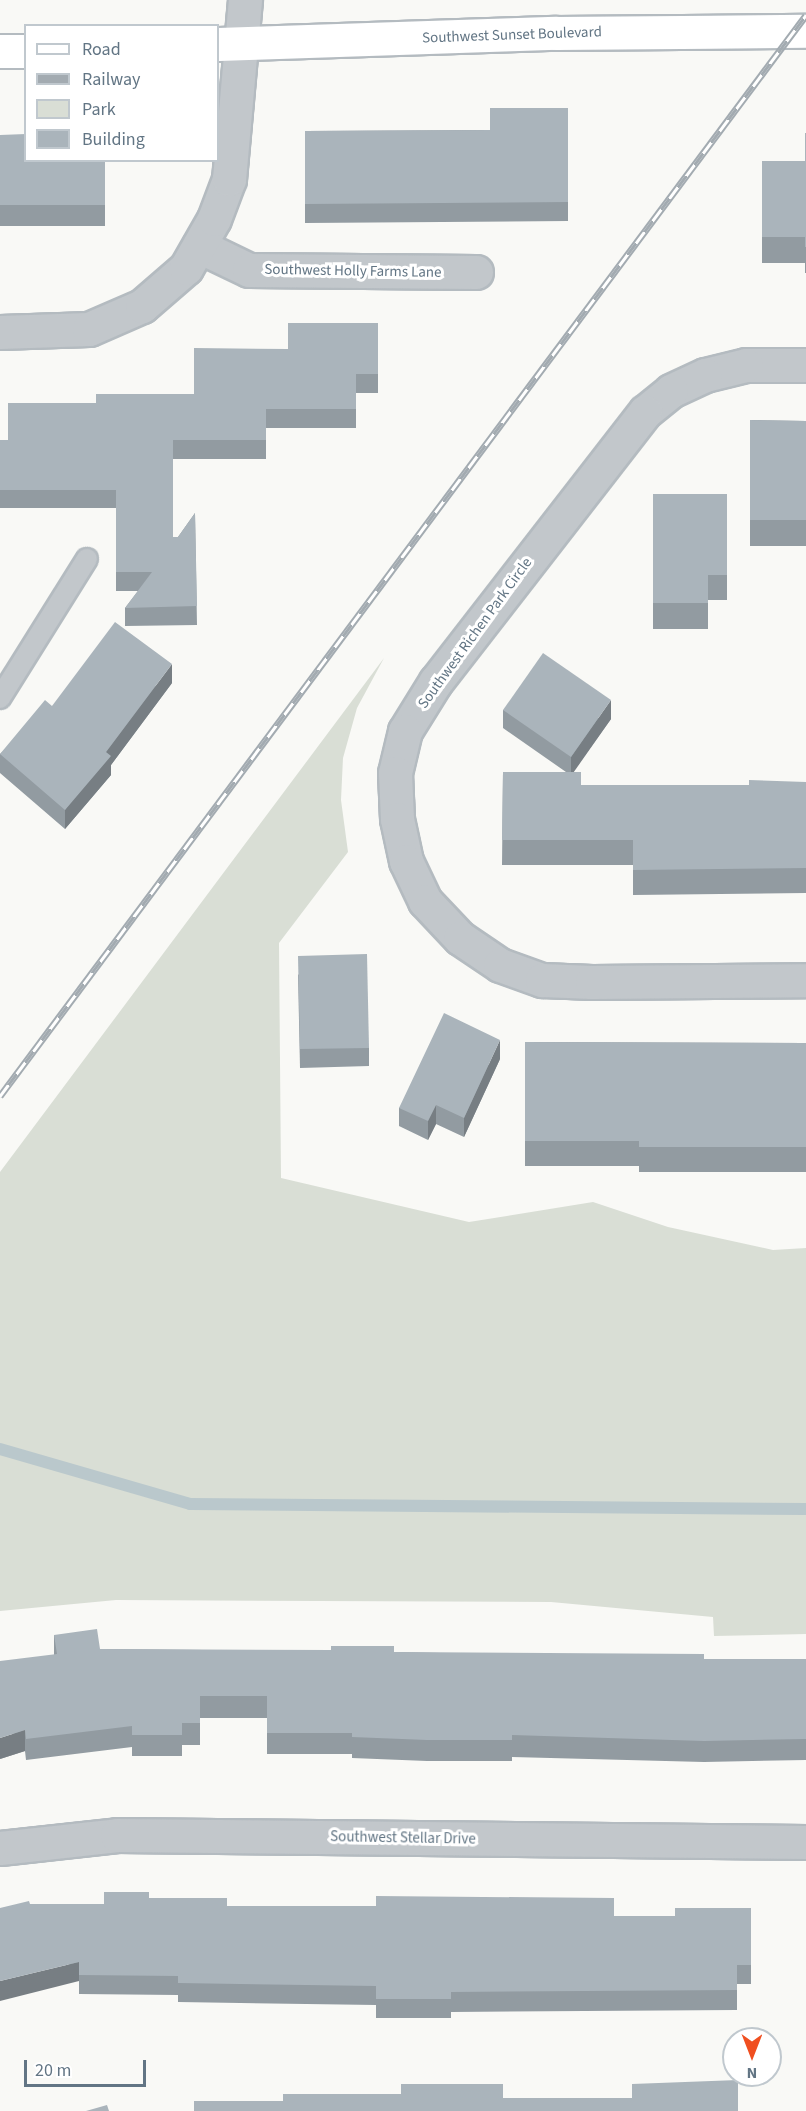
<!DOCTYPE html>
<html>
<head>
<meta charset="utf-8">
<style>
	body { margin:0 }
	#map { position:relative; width:806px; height:2111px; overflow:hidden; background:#f9f9f6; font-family:"Source Sans 3",sans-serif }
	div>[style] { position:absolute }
	.green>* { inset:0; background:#d9ded5 }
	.stream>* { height:12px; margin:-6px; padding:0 6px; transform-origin:6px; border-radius:6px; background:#bac8cc }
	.roads { filter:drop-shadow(2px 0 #b4bbc0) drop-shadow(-2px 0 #b4bbc0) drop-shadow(0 2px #b4bbc0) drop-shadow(0 -2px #b4bbc0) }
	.lane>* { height:20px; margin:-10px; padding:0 10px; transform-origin:10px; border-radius:10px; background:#c2c7cb }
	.street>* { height:33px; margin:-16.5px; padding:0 16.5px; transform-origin:16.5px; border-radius:16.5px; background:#c2c7cb }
	.secondary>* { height:33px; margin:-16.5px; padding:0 16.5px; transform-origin:16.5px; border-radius:16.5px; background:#fff }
	.rail>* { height:7px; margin-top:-3.5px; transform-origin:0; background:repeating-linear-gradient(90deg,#fff 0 14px,#a3abb1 0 28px); box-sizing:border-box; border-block:2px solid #a3abb1 }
	.wall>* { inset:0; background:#929ba1 }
	.shaded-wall>* { inset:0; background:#777e83 }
	.building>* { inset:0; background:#aab4bb }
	span { translate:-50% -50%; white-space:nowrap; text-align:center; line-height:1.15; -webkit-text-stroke:6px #fff; paint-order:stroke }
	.street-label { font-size:15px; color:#627584 }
	.legend { position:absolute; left:24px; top:24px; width:195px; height:138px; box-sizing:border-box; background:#fff; border:2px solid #c0c8ce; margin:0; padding:8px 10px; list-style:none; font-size:18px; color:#627584 }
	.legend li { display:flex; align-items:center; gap:12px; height:30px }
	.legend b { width:30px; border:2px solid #c0c8ce }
	.north { position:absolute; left:722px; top:2027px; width:60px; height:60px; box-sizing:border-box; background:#fff; border:2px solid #c0c8ce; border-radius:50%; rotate:180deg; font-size:16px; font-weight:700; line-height:24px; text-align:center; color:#627584 }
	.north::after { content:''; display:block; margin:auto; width:21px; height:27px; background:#f04f20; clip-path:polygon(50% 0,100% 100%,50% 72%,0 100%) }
	.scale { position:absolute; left:24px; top:2060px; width:122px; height:27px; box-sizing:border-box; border:3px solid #627584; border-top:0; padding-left:8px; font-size:18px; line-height:21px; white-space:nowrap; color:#627584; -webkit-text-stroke:4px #fff; paint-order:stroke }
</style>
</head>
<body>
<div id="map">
	<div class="green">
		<i style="clip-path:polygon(384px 658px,357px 708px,343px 758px,341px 800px,348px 852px,279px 943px,281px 1178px,469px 1222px,593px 1202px,668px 1227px,773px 1250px,806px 1248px,806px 1634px,714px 1636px,713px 1617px,551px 1602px,116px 1600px,0 1611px,0 1172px)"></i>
	</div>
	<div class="stream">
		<i style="left:0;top:1449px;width:198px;rotate:16.1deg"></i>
		<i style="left:190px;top:1504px;width:616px;rotate:0.47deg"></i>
	</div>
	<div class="roads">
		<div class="lane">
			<i style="left:0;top:698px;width:164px;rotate:-58deg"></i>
		</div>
		<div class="street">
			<i style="left:199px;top:246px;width:55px;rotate:25.6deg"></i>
			<i style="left:249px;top:270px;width:227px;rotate:0.5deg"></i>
			<i style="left:0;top:332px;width:89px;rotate:-1.9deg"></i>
			<i style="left:89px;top:329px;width:58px;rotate:-23.5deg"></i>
			<i style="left:142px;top:306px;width:58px;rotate:-40.8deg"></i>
			<i style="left:186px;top:268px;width:56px;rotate:-60.3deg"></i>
			<i style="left:214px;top:219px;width:43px;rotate:-69.4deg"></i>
			<i style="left:229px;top:179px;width:180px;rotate:-84.9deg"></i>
			<i style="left:806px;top:365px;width:60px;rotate:180deg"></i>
			<i style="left:746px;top:365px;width:42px;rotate:166.3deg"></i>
			<i style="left:705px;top:375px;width:38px;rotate:155deg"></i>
			<i style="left:671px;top:391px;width:33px;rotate:141deg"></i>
			<i style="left:645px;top:412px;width:341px;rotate:127.8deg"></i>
			<i style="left:436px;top:681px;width:59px;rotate:121.8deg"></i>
			<i style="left:405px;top:731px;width:43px;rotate:103.4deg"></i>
			<i style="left:395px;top:773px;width:46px;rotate:87.5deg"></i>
			<i style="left:397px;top:819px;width:43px;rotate:77.9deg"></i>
			<i style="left:406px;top:861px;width:44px;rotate:64.6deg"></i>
			<i style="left:425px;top:901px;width:51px;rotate:46.6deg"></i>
			<i style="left:460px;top:938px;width:48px;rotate:34deg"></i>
			<i style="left:500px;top:965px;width:45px;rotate:19.7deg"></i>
			<i style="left:542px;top:980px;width:50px;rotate:2.3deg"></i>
			<i style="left:592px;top:982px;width:214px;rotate:-0.5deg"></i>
			<i style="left:0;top:1848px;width:118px;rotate:-6.3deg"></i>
			<i style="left:117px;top:1835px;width:689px;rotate:0.58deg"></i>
		</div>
		<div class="secondary">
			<i style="left:218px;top:44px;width:338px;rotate:-1.9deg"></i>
			<i style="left:556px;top:33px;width:250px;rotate:-0.5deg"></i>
			<i style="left:0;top:51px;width:26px"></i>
		</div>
	</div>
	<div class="rail">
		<i style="left:0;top:1096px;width:1348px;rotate:-53.29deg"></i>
	</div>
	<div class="wall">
		<i style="clip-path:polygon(568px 108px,568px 221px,305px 223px,305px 131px,490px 130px)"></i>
		<i style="clip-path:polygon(806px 133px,806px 273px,805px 273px,805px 263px,762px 263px,762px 161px,805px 161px)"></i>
		<i style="clip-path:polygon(0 135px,105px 160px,105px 226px,0 226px)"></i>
		<i style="clip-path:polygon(378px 323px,378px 393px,356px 393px,356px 428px,266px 428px,266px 459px,173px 459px,173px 537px,178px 537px,195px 513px,197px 625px,125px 626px,125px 608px,138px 591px,116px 591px,116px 508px,0 508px,0 440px,8px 440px,96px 403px,194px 394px,288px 349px)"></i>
		<i style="clip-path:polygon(750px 420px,806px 421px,806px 546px,750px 546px)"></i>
		<i style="clip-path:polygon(653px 494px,727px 494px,727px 600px,708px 600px,708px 629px,653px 629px)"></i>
		<i style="clip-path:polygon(172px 683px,111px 765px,111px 775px,65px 829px,0 773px,0 754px,52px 706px)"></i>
		<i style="clip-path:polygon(503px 710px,611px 719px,573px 772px,581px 785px,749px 785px,806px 782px,806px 893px,633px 895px,633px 865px,502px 865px,503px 772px,566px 772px,503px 728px)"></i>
		<i style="clip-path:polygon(298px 974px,369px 1048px,369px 1066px,300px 1068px)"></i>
		<i style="clip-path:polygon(525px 1042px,806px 1043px,806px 1172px,639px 1172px,639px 1166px,525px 1166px)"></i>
		<i style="clip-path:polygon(500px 1059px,464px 1137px,436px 1124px,428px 1140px,399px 1126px,399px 1108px)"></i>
		<i style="clip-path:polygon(54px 1635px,100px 1649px,394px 1652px,704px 1659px,806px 1659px,806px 1760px,704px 1762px,512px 1757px,512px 1761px,427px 1761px,352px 1758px,352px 1754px,267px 1754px,267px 1718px,200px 1718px,200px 1745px,182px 1745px,182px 1756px,132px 1756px,132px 1747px,26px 1760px,25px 1751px,0 1759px,54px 1655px)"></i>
		<i style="clip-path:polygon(149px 1898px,227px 1906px,614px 1916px,675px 1916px,751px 1908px,751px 1984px,737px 1984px,737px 2010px,451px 2012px,451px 2018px,376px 2018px,376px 2005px,178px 2002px,178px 1995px,79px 1994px,79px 1981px,30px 1904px,104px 1904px)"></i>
	</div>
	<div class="shaded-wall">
		<i style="clip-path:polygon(172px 664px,172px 683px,111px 765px,111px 775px,65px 829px,65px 810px,106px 752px)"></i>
		<i style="clip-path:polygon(611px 700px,611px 719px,571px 776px,571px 757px)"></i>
		<i style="clip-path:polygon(500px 1040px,500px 1059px,464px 1137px,464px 1118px)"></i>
		<i style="clip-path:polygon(436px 1105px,436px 1124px,428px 1140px,428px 1121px)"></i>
		<i style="clip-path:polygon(25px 1730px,25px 1751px,0 1759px,0 1738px)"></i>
		<i style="clip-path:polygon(79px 1962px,79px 1981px,0 2001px,0 1981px)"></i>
	</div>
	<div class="building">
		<i style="clip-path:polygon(490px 108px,568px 108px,568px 202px,305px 204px,305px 131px,490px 130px)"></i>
		<i style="clip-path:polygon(805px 133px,806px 133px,806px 247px,805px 247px,805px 237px,762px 237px,762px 161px,805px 161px)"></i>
		<i style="clip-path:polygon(26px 134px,26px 160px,105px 160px,105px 205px,0 205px,0 135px)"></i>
		<i style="clip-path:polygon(288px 323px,378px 323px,378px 374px,356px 374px,356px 409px,266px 409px,266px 440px,173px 440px,173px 537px,178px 537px,195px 513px,197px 606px,125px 608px,152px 572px,116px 572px,116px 490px,0 490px,0 440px,8px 440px,8px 403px,96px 403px,96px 394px,194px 394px,194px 348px,288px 349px)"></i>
		<i style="clip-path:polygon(750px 420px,806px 421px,806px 520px,750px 520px)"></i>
		<i style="clip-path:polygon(653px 494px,727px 494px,727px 575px,708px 575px,708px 603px,653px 603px)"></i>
		<i style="clip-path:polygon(115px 622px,172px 664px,106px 752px,111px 756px,65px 810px,0 754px,45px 700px,52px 706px)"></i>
		<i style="clip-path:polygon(543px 653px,611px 700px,571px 757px,503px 710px)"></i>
		<i style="clip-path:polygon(503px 772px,581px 772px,581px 785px,749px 785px,749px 780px,806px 782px,806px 868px,633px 870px,633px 840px,502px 840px)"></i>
		<i style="clip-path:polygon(367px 954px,369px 1048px,300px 1049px,298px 956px)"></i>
		<i style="clip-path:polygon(444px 1013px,500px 1040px,464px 1118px,436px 1105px,428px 1121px,399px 1108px)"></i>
		<i style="clip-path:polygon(525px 1042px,806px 1043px,806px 1147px,639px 1147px,639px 1141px,525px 1141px)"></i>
		<i style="clip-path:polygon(97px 1629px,100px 1649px,331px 1650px,331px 1646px,394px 1646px,394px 1652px,704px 1654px,704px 1659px,806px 1659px,806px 1739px,704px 1741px,512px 1735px,512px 1740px,427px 1740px,352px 1737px,352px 1733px,267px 1733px,267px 1696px,200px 1696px,200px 1723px,182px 1723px,182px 1735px,132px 1735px,132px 1726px,26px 1739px,25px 1730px,0 1738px,0 1661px,57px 1654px,54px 1635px)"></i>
		<i style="clip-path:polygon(104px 1892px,149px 1892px,149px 1898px,227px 1898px,227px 1906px,376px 1906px,376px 1896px,614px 1898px,614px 1916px,675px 1916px,675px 1908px,751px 1908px,751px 1965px,737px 1965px,737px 1990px,451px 1992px,451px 1999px,376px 1999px,376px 1986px,178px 1983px,178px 1976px,79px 1975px,79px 1962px,0 1981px,0 1908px,29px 1901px,30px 1904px,104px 1904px)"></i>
		<i style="clip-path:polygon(738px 2080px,738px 2111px,194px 2111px,194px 2101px,283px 2101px,283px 2094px,401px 2094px,401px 2084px,503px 2084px,503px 2098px,632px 2098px,632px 2084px)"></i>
		<i style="clip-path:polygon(107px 2105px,109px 2111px,86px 2111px)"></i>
	</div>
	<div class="street-label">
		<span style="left:512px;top:35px;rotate:-2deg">Southwest Sunset Boulevard</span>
		<span style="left:353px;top:271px;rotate:1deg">Southwest Holly Farms Lane</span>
		<span style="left:475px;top:633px;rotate:-54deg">Southwest Richen Park Circle</span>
		<span style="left:403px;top:1838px;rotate:1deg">Southwest Stellar Drive</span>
	</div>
	<ul class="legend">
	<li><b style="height:8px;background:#fff"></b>Road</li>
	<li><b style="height:8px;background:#a3abb1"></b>Railway</li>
	<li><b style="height:16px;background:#d9ded5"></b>Park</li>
	<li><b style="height:16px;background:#aab4bb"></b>Building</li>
	</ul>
	<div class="north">N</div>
	<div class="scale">20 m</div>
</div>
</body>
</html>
